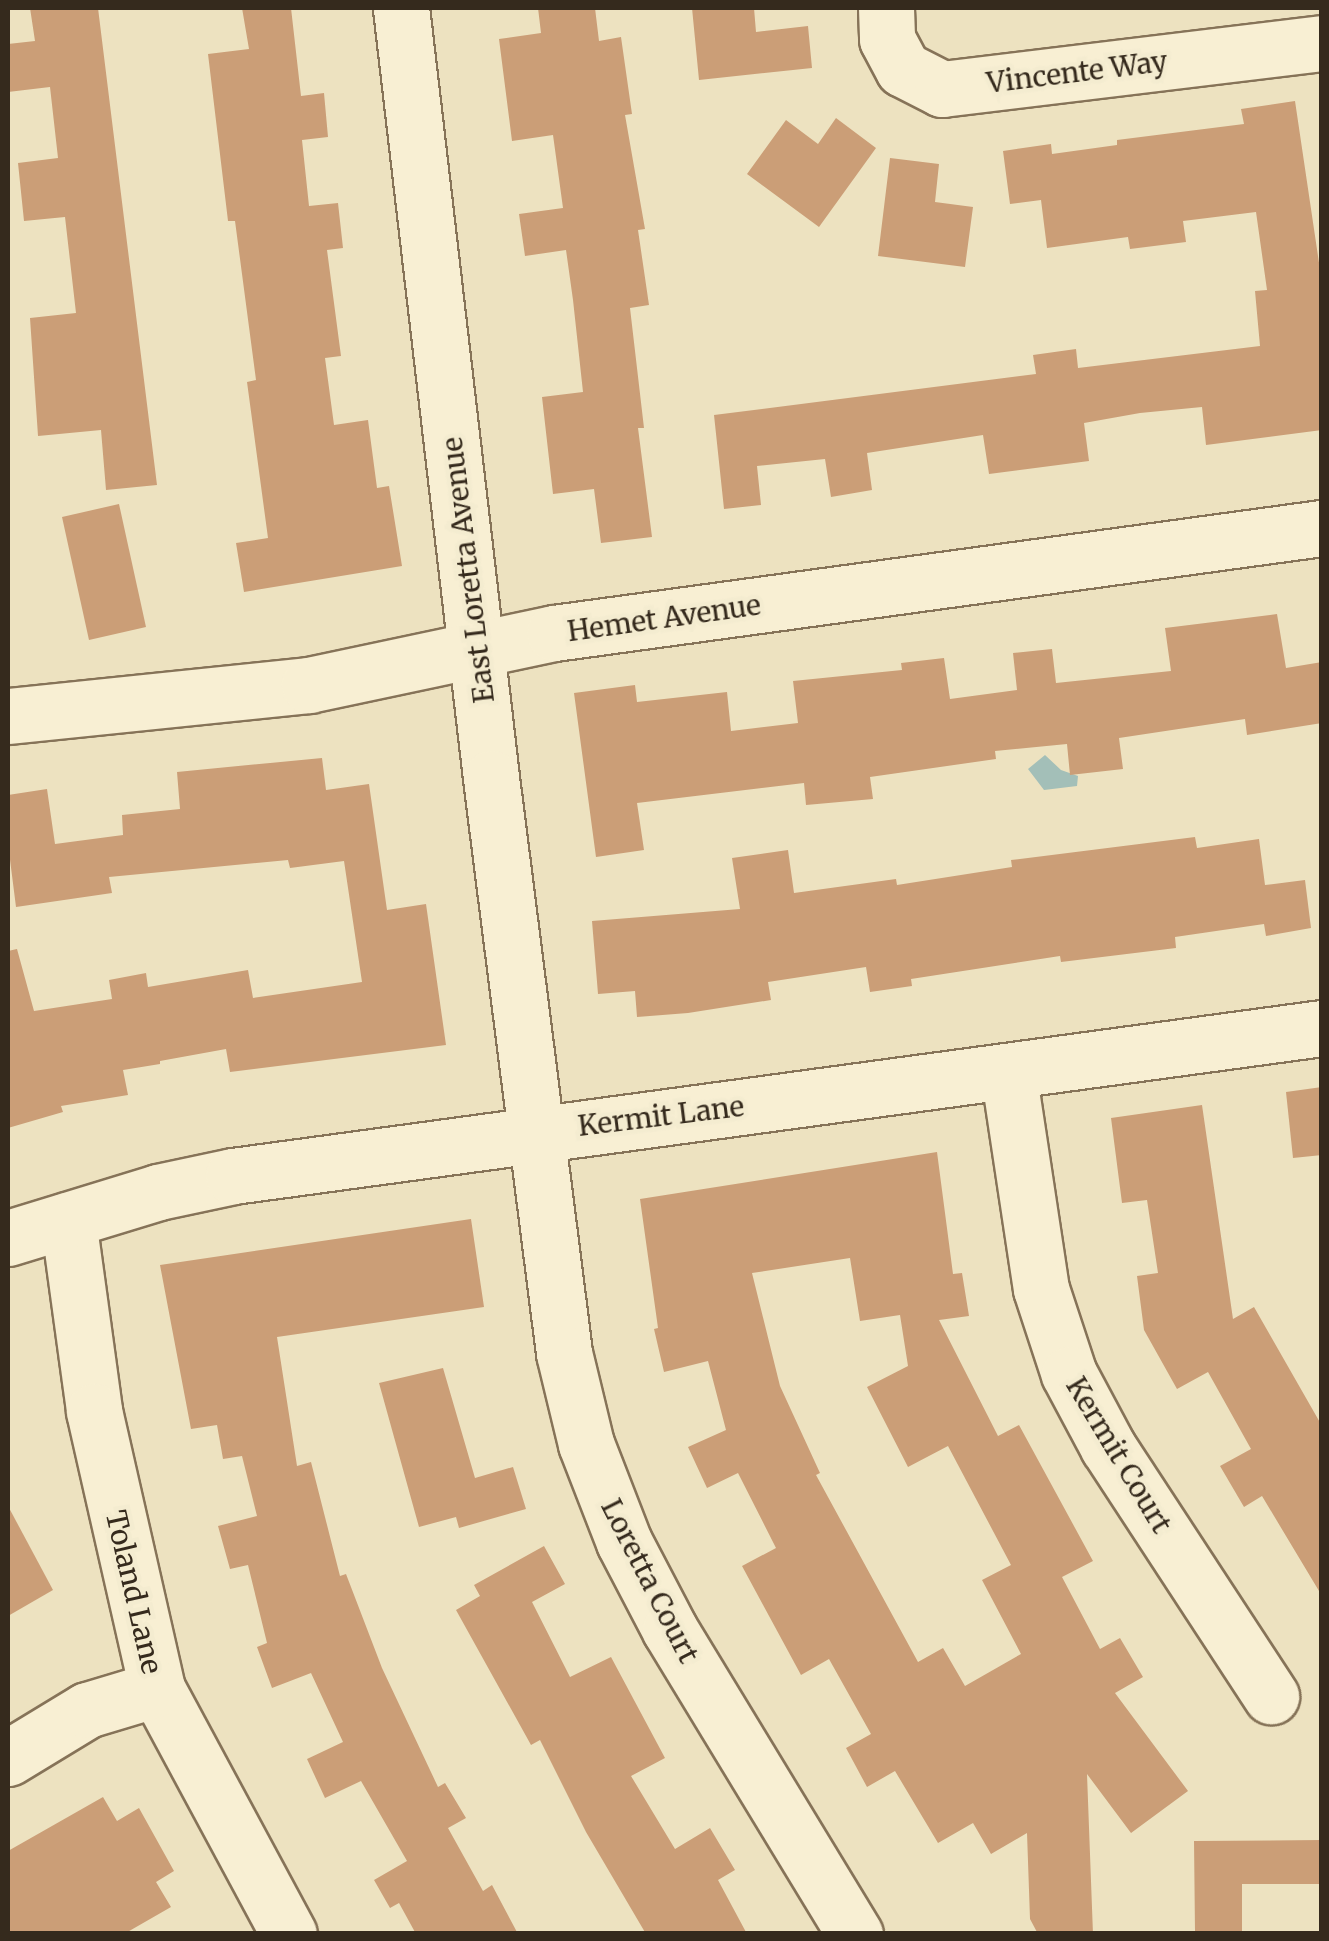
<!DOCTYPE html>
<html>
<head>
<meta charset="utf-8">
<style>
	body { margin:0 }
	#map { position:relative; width:1329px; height:1941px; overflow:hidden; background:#ede2c0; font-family:Merriweather,serif }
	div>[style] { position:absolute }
	.water>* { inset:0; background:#a3bfb8 }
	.building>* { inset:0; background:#cb9e77 }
	.roads { filter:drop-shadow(2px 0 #867358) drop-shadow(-2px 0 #867358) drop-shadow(0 2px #867358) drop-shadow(0 -2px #867358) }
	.minor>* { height:55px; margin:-27.5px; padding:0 27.5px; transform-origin:27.5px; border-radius:27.5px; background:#f8efd3 }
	span { translate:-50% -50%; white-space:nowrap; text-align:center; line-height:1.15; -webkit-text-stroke:9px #f4ecd0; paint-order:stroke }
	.street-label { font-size:28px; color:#352a1d }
	.frame { position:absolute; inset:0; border:10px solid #352a1d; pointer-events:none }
</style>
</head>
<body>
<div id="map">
	<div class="water">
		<i style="clip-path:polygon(1045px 755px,1061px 770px,1078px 776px,1077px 786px,1044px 790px,1028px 769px)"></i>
	</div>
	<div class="building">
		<i style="clip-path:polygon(30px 8px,98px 8px,157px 485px,106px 490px,101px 430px,38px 436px,30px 318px,76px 313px,65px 217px,24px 221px,18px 163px,58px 158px,50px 87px,8px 92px,8px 44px,35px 41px)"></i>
		<i style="clip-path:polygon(242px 8px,291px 8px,301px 96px,324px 93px,328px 137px,302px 140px,309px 206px,338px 203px,343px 248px,327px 250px,341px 356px,325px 358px,334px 425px,368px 420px,377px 488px,389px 486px,402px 566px,244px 592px,236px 543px,268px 538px,247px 382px,256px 380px,235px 221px,228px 221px,208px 54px,249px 49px)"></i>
		<i style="clip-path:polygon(538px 8px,595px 8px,599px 41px,621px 37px,632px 114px,625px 115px,645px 229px,638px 230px,649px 305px,630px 308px,644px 428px,638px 428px,652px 537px,601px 543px,594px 489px,553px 494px,542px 397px,583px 392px,573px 300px,566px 250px,525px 256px,519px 214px,563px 208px,553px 135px,512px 141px,499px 39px,541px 33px)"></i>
		<i style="clip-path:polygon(692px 8px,754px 8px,756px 32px,808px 26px,812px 68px,699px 80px)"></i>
		<i style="clip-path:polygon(1295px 101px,1322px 283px,1322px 430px,1206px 445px,1202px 407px,1140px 413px,1084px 423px,1089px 461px,989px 474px,983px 435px,867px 453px,872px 490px,831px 497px,825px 459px,757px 466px,761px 505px,724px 509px,714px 415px,1036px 374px,1033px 355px,1076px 349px,1078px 368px,1260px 346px,1255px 291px,1267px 290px,1256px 212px,1183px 221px,1186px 242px,1130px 249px,1128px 237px,1047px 248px,1041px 200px,1010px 204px,1003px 151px,1051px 144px,1052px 154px,1117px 145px,1117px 140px,1244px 124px,1241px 109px)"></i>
		<i style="clip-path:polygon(836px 118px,876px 148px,819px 227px,747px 174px,786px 120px,818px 144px)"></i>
		<i style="clip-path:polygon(890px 158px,939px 164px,935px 202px,973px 207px,965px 267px,878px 256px)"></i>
		<i style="clip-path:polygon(119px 504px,146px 627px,89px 640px,62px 517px)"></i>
		<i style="clip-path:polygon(1277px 614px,1286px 668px,1322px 662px,1322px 723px,1247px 735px,1245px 719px,1119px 738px,1123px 769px,1070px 775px,1067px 744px,995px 751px,996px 759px,870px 777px,873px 799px,806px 805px,804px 783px,637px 803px,644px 850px,596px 857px,574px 693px,635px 685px,637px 702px,727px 692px,731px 731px,798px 723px,793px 681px,902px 670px,901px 663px,944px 658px,950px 699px,1017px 690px,1013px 653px,1052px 649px,1056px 683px,1171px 671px,1165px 628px)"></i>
		<i style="clip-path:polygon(322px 758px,326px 790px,369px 784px,387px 910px,426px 904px,446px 1045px,230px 1072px,226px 1049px,160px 1061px,160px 1064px,123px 1070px,128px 1095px,61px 1106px,63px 1112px,8px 1128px,8px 951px,17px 949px,34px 1011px,112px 999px,109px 980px,146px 973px,148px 987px,248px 970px,253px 998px,362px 982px,344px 861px,290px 868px,288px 860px,109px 877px,112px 893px,16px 907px,8px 844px,8px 795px,47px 789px,55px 844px,123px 835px,122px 815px,180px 809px,177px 772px)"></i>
		<i style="clip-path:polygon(1195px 837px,1197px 848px,1259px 839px,1265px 885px,1305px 880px,1311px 928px,1266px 936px,1264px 924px,1175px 937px,1176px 948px,1061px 962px,1060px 956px,911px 979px,912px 986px,870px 992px,866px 967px,768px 982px,771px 1000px,688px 1013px,637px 1017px,635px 991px,598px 994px,592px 921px,740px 909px,732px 858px,788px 850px,794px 893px,896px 879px,897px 885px,1012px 867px,1011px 860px)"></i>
		<i style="clip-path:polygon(1322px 1087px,1322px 1155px,1293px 1158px,1286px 1092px)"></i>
		<i style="clip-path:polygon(1202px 1105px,1233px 1319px,1254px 1307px,1322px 1426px,1322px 1596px,1262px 1496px,1244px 1507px,1220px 1466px,1251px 1449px,1208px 1372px,1177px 1389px,1144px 1330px,1137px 1276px,1158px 1273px,1147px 1200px,1122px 1203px,1111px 1118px)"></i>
		<i style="clip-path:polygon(evenodd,937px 1152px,953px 1274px,962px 1273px,969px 1316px,939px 1320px,998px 1436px,1019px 1425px,1093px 1561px,1062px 1577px,1100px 1649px,1120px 1638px,1143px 1677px,1115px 1693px,1188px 1791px,1131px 1833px,1087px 1774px,1093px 1934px,1038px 1934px,1030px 1919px,1027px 1833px,991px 1854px,973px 1823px,938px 1843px,895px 1771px,867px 1787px,846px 1748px,871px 1734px,829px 1659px,801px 1675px,742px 1566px,776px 1548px,738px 1473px,707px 1488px,688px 1447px,726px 1430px,708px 1361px,664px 1372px,654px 1329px,658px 1328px,640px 1199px,937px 1152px,850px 1258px,860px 1321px,900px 1315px,908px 1366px,867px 1387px,908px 1467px,948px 1446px,1011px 1565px,982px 1580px,1021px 1654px,965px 1686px,943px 1648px,918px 1662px,816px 1475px,820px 1473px,780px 1386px,752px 1273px,850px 1258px)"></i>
		<i style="clip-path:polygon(471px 1219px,484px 1307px,277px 1337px,297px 1466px,311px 1462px,340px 1576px,346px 1574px,382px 1668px,438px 1787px,445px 1783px,466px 1818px,448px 1828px,483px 1891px,492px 1885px,518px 1934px,416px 1934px,399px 1903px,390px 1908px,374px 1880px,407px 1861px,361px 1781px,325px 1798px,307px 1759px,343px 1742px,311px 1673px,272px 1688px,257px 1647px,267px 1643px,248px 1565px,230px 1569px,218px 1526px,257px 1516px,242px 1456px,223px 1459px,217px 1425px,191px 1429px,160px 1265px)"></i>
		<i style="clip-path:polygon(443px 1368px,475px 1478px,513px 1467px,526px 1509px,459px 1528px,456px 1517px,419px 1527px,379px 1383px)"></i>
		<i style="clip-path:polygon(8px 1506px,53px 1590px,8px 1616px)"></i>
		<i style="clip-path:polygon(544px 1546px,565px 1584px,532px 1602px,570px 1677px,611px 1657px,665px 1758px,631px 1776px,675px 1849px,710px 1828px,735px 1870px,718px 1880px,747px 1934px,646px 1934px,586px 1832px,540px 1740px,531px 1745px,456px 1610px,480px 1596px,474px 1585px)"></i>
		<i style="clip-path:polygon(103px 1797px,117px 1821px,139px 1808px,174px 1871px,156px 1882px,171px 1907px,124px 1934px,8px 1934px,8px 1851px)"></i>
		<i style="clip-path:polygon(1322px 1840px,1322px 1884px,1242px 1884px,1242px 1932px,1195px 1932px,1194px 1841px)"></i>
	</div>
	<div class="roads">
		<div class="minor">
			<i style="left:401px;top:8px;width:775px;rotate:83.33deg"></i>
			<i style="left:491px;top:778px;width:580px;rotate:82.76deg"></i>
			<i style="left:564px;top:1353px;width:94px;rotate:76.4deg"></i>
			<i style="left:586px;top:1444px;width:105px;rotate:68.8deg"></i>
			<i style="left:624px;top:1542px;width:99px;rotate:62.4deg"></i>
			<i style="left:670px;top:1630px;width:356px;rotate:58.7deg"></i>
			<i style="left:886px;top:8px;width:31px;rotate:88deg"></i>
			<i style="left:887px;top:39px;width:34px;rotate:62deg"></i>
			<i style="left:903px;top:69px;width:44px;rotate:27.1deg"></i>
			<i style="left:942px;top:89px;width:383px;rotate:-6.9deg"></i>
			<i style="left:8px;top:716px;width:303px;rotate:-5.9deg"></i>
			<i style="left:309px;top:685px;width:250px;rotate:-12deg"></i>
			<i style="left:554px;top:633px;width:775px;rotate:-7.79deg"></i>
			<i style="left:1008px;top:1071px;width:220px;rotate:81.4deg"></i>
			<i style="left:1041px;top:1289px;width:89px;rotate:71.8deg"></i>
			<i style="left:1069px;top:1374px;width:83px;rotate:61.9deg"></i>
			<i style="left:1108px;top:1447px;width:298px;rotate:56.8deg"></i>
			<i style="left:68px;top:1220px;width:193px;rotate:82.2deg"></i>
			<i style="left:94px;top:1411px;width:285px;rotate:77.2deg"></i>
			<i style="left:157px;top:1689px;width:278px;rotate:61.7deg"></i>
			<i style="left:8px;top:1238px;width:157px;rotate:-17deg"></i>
			<i style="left:158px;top:1192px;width:77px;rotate:-12deg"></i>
			<i style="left:233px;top:1176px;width:1099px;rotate:-7.74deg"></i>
			<i style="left:8px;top:1758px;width:92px;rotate:-31.3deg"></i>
			<i style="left:87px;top:1710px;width:73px;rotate:-16.7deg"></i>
		</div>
	</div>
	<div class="street-label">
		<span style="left:1077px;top:72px;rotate:-7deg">Vincente Way</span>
		<span style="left:468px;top:570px;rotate:-97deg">East Loretta Avenue</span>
		<span style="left:664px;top:618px;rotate:-8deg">Hemet Avenue</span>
		<span style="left:661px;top:1116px;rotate:-7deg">Kermit Lane</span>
		<span style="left:1119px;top:1455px;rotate:59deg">Kermit Court</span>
		<span style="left:650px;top:1581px;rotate:63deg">Loretta Court</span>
		<span style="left:134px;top:1592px;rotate:77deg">Toland Lane</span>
	</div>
	<div class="frame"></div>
</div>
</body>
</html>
